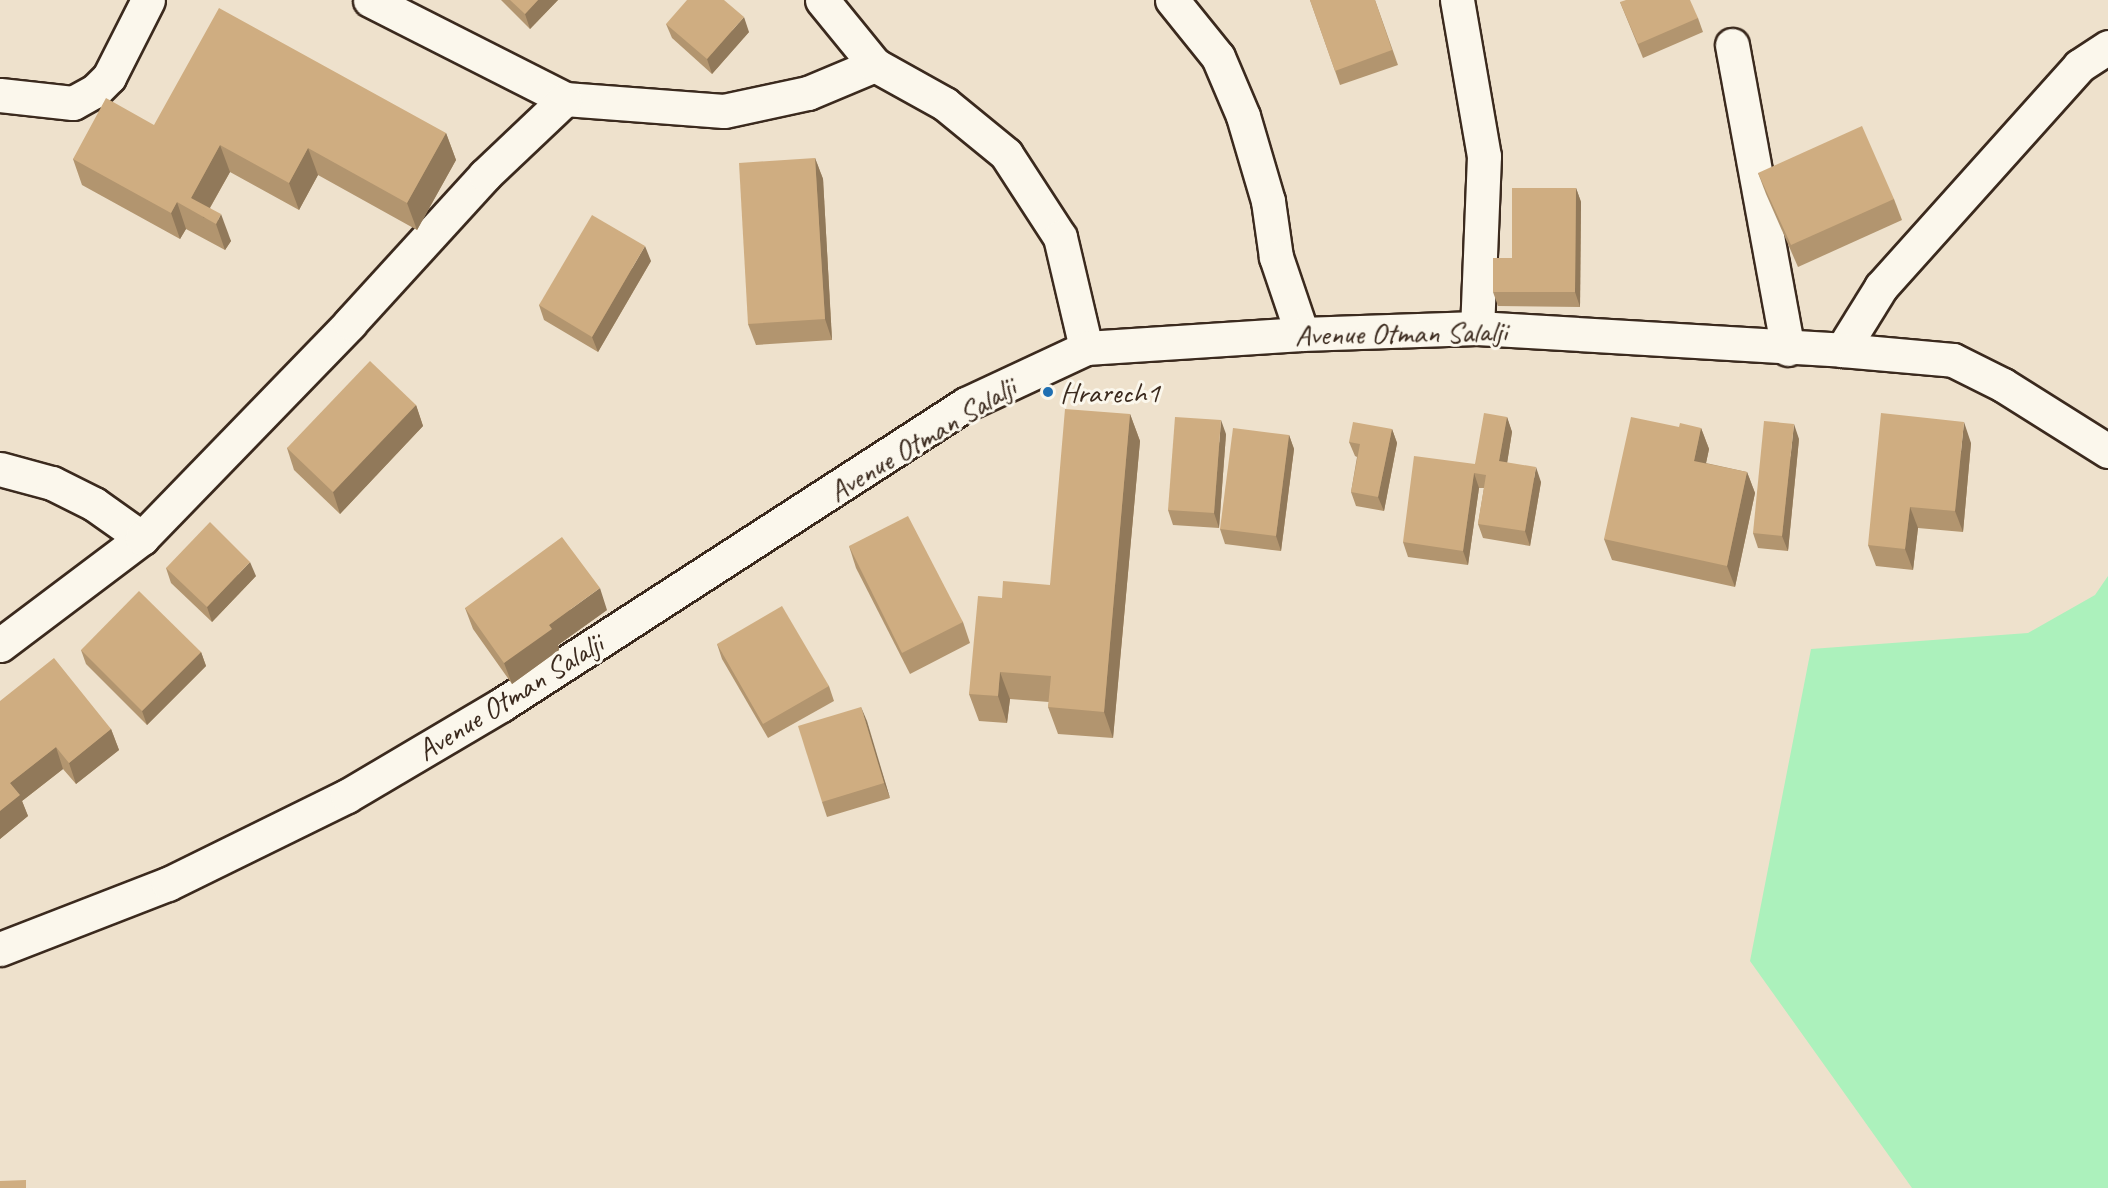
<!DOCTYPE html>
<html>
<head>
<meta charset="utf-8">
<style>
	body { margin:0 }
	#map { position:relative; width:2108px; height:1188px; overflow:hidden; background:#eee1cc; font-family:Caveat,sans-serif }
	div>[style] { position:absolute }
	.green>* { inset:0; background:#acf1bc }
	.roads { filter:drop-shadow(2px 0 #3b2a1e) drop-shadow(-2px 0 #3b2a1e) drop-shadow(0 2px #3b2a1e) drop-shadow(0 -2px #3b2a1e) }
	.minor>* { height:33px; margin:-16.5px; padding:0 16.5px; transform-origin:16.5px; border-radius:16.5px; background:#fbf7ec }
	.wall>* { inset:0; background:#b2956f }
	.shaded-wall>* { inset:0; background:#91795a }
	.building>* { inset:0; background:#cfad81 }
	.dots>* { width:16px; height:16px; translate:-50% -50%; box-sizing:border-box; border:3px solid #fbf7ec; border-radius:50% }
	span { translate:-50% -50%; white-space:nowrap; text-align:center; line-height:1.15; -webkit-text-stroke:6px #fbf7ec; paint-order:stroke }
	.street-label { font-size:30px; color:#3b2a1e }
	.poi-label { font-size:30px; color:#3b2a1e }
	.left { translate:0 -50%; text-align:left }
</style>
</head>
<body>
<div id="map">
	<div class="green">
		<i style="clip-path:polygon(2108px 576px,2108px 1188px,1912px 1188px,1750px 961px,1811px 649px,2028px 633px,2095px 595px)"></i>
	</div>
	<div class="roads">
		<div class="minor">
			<i style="left:370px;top:0;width:219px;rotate:26.9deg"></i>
			<i style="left:565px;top:99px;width:159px;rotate:4.3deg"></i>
			<i style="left:724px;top:111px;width:86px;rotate:-12.1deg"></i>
			<i style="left:808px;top:93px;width:73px;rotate:-22.7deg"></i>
			<i style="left:822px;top:0;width:84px;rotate:50.8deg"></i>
			<i style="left:875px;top:65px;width:80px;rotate:29.1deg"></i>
			<i style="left:945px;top:104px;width:79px;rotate:39.3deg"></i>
			<i style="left:1006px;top:154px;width:99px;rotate:57deg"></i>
			<i style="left:1060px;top:237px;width:114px;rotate:76.8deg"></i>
			<i style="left:1172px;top:0;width:73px;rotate:51.1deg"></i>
			<i style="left:1218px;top:57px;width:64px;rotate:67deg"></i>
			<i style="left:1243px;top:116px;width:89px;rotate:73.6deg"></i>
			<i style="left:1268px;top:201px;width:57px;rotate:81.9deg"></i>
			<i style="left:1276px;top:257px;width:81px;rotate:71.3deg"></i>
			<i style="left:1457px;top:0;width:158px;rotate:80.2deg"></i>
			<i style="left:1484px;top:156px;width:172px;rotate:92.3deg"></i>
			<i style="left:1732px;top:45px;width:309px;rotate:79.6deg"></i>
			<i style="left:0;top:95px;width:73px;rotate:6.3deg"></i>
			<i style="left:73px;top:103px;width:25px;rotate:-29deg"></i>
			<i style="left:95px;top:91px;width:20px;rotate:-45deg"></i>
			<i style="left:109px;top:77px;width:86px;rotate:-63.1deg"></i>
			<i style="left:1842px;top:350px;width:74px;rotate:-58.2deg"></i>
			<i style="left:1881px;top:287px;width:297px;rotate:-48.1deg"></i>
			<i style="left:2079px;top:66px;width:35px;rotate:-33deg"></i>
			<i style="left:0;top:469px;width:54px;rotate:15.1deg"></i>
			<i style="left:52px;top:483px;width:47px;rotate:26.6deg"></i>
			<i style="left:94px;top:504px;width:59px;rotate:35.3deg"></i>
			<i style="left:0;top:645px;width:178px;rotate:-37deg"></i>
			<i style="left:142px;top:538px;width:299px;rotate:-45.9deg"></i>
			<i style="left:350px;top:323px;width:200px;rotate:-47.6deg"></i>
			<i style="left:485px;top:175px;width:110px;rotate:-43.5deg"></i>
			<i style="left:0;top:949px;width:180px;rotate:-21.2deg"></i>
			<i style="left:168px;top:884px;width:199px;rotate:-26.2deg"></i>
			<i style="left:347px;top:796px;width:179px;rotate:-30.6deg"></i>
			<i style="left:501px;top:705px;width:554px;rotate:-32.92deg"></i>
			<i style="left:966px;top:404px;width:132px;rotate:-25deg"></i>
			<i style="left:1086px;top:348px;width:216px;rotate:-3.7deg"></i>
			<i style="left:1302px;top:334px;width:175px;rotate:-2deg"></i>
			<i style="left:1477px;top:328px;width:366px;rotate:3.4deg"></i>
			<i style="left:1842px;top:350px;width:111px;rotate:5.1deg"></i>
			<i style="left:1953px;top:360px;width:56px;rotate:26.6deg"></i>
			<i style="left:2003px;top:385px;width:124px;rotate:32.2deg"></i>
		</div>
	</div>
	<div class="wall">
		<i style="clip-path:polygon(501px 0,558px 0,530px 29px)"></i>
		<i style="clip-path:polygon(1310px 0,1375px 0,1398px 65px,1340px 85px)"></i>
		<i style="clip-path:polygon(1620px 2px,1698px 18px,1703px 32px,1643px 58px)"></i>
		<i style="clip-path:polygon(666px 24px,749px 32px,712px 74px,672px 38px)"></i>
		<i style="clip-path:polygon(154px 125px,446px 133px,456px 160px,417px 230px,318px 175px,299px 210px,230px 172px,210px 208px,231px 241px,225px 250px,186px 229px,180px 239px,82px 185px,73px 159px)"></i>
		<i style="clip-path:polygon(815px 158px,823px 179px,832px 340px,756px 345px,748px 324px)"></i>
		<i style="clip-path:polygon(1758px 173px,1894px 199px,1902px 220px,1798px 267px,1766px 194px)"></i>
		<i style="clip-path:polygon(1576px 188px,1581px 202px,1580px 307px,1498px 306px,1493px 292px)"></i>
		<i style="clip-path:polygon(651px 261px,598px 352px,544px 320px,539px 305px)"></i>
		<i style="clip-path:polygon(416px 405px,423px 426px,340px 514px,294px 470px,287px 448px)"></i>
		<i style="clip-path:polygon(1130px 414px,1140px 441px,1113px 738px,1058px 734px,1048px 707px,1049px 702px,1010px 699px,1007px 723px,979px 721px,969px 694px,1002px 598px,1050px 585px)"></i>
		<i style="clip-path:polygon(1507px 417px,1512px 432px,1507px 463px,1541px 482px,1530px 546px,1483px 538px,1478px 524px,1484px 488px,1479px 488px,1468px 565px,1408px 557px,1403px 542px,1475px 464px)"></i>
		<i style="clip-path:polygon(1701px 428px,1709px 449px,1706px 463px,1747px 472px,1755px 493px,1735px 587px,1612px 560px,1604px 539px)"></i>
		<i style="clip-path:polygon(1392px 429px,1397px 443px,1384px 511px,1356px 506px,1351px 492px,1357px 457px,1355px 456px,1349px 442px)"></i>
		<i style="clip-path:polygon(1226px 434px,1219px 528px,1173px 525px,1168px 510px)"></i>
		<i style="clip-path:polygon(1289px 435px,1294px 449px,1281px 551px,1225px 544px,1220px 529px)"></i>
		<i style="clip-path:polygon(1799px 439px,1788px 551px,1758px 548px,1753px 533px)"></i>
		<i style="clip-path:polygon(1971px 443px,1963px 532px,1918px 528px,1913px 570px,1876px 566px,1868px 545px)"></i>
		<i style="clip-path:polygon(849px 546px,963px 622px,970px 643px,910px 674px,856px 568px)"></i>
		<i style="clip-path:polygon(166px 568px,256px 576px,212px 622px,171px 583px)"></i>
		<i style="clip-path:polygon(465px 608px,607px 610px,558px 645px,559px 650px,512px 684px,473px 629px)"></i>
		<i style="clip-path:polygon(717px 644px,829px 686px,834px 701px,768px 738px,722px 659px)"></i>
		<i style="clip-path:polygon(81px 650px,201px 652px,206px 666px,147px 725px,86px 664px)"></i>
		<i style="clip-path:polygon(0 701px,111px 729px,119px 750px,76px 784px,63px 769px,22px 801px,28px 816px,0 839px)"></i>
		<i style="clip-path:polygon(861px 707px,890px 798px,827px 817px,822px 802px)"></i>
	</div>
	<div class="shaded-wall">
		<i style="clip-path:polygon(538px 0,558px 0,530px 29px,525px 14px)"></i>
		<i style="clip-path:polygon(744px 17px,749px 32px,712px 74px,707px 59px)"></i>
		<i style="clip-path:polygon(446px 133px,456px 160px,417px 230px,407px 203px)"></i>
		<i style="clip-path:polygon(220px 145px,230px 172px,204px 218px,191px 198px)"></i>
		<i style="clip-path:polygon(308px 148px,318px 175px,299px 210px,289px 183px)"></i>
		<i style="clip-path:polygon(815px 158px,823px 179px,832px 340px,825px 319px)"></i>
		<i style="clip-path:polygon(1576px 188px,1581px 202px,1580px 307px,1575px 292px)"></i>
		<i style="clip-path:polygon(177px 202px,186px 229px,180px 239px,171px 213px)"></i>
		<i style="clip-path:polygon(221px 214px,231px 241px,225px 250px,216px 224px)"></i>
		<i style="clip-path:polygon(645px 246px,651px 261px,598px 352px,592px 337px)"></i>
		<i style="clip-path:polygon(416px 405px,423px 426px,340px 514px,333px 492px)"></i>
		<i style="clip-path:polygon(1130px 414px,1140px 441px,1113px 738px,1104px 712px)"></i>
		<i style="clip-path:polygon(1507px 417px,1512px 432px,1505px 476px,1499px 461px)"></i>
		<i style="clip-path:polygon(1221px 420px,1226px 434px,1219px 528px,1214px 513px)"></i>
		<i style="clip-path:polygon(1964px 422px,1971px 443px,1963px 532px,1955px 511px)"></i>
		<i style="clip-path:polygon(1794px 424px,1799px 439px,1788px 551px,1782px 536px)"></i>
		<i style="clip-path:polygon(1701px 428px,1709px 449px,1702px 482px,1694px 461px)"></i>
		<i style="clip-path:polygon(1392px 429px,1397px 443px,1384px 511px,1378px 497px)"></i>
		<i style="clip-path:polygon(1289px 435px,1294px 449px,1281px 551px,1276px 536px)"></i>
		<i style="clip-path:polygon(1536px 467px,1541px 482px,1530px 546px,1525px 531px)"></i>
		<i style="clip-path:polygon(1747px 472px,1755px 493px,1735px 587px,1727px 566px)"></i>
		<i style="clip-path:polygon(1474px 473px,1479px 488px,1468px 565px,1463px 551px)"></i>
		<i style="clip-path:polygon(1910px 507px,1918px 528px,1913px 570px,1905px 549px)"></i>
		<i style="clip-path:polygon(250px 562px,256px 576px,212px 622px,207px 607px)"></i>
		<i style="clip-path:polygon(600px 588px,607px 610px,558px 645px,559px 650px,512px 684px,504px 663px,549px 625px)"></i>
		<i style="clip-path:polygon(201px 652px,206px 666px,147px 725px,142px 711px)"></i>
		<i style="clip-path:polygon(1000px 672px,1010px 699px,1007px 723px,998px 696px)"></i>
		<i style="clip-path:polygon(861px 707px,867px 721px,890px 798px,884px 783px)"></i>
		<i style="clip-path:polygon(111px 729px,119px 750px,76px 784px,69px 763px)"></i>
		<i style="clip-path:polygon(56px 747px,63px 769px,22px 801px,28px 816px,0 839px,0 811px,10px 783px)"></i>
	</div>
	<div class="building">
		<i style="clip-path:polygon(510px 0,538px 0,525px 14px)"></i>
		<i style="clip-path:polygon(687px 0,724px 0,744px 17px,707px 59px,666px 24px)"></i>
		<i style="clip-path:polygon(1310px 0,1375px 0,1392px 50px,1335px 71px)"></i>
		<i style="clip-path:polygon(1626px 0,1690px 0,1698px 18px,1638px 44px,1620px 2px)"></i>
		<i style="clip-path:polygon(219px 8px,446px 133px,407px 203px,308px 148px,289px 183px,220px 145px,191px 198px,221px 214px,216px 224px,177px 202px,171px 213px,73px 159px,106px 98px,154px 125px)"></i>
		<i style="clip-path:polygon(1862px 126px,1894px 199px,1791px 245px,1758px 173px)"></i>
		<i style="clip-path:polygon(815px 158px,825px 319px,748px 324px,739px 163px)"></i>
		<i style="clip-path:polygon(1512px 188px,1576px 188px,1575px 292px,1493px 292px,1493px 258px,1512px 258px)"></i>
		<i style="clip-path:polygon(592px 215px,645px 246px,592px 337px,539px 305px)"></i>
		<i style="clip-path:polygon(370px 361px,416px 405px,333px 492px,287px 448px)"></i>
		<i style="clip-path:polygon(1065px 409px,1130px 414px,1104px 712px,1048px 707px,1051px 676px,1000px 672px,998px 696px,969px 694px,978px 596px,1002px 598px,1003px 581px,1050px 585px)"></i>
		<i style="clip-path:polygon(1484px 413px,1507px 417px,1499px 461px,1536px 467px,1525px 531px,1478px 524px,1486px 475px,1474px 473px,1463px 551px,1403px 542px,1414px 456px,1475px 464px)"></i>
		<i style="clip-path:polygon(1881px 413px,1964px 422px,1955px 511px,1910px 507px,1905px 549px,1868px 545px)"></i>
		<i style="clip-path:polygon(1175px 417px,1221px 420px,1214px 513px,1168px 510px)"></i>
		<i style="clip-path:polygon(1631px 417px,1679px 427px,1680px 423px,1701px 428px,1694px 461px,1747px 472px,1727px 566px,1604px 539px)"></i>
		<i style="clip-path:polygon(1764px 421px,1794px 424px,1782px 536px,1753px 533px)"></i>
		<i style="clip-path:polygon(1353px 422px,1392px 429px,1378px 497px,1351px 492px,1360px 444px,1349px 442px)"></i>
		<i style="clip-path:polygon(1233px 428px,1289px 435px,1276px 536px,1220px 529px)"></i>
		<i style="clip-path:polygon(908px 516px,963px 622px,902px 653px,849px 546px)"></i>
		<i style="clip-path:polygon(210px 522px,250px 562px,207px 607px,166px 568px)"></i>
		<i style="clip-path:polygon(562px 537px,600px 588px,549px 625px,552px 629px,504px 663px,465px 608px)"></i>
		<i style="clip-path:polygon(139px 591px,201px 652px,142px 711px,81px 650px)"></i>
		<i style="clip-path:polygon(782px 606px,829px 686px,763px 724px,717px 644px)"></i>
		<i style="clip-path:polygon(54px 658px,111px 729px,69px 763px,56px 747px,10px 783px,20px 795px,0 811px,0 701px)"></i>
		<i style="clip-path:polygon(861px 707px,884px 783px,822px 802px,798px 726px)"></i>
		<i style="clip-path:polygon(26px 1180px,26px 1188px,0 1188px,0 1181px)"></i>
	</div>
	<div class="dots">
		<i style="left:1048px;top:392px;background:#1f6fb2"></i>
	</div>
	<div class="street-label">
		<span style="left:1401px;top:333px;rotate:-1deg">Avenue Otman Salalji</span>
		<span style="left:922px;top:439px;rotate:-31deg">Avenue Otman Salalji</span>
		<span style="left:510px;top:697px;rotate:-32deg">Avenue Otman Salalji</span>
	</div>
	<div class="poi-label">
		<span class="left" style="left:1060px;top:392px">Hrarech1</span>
	</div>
</div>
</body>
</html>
